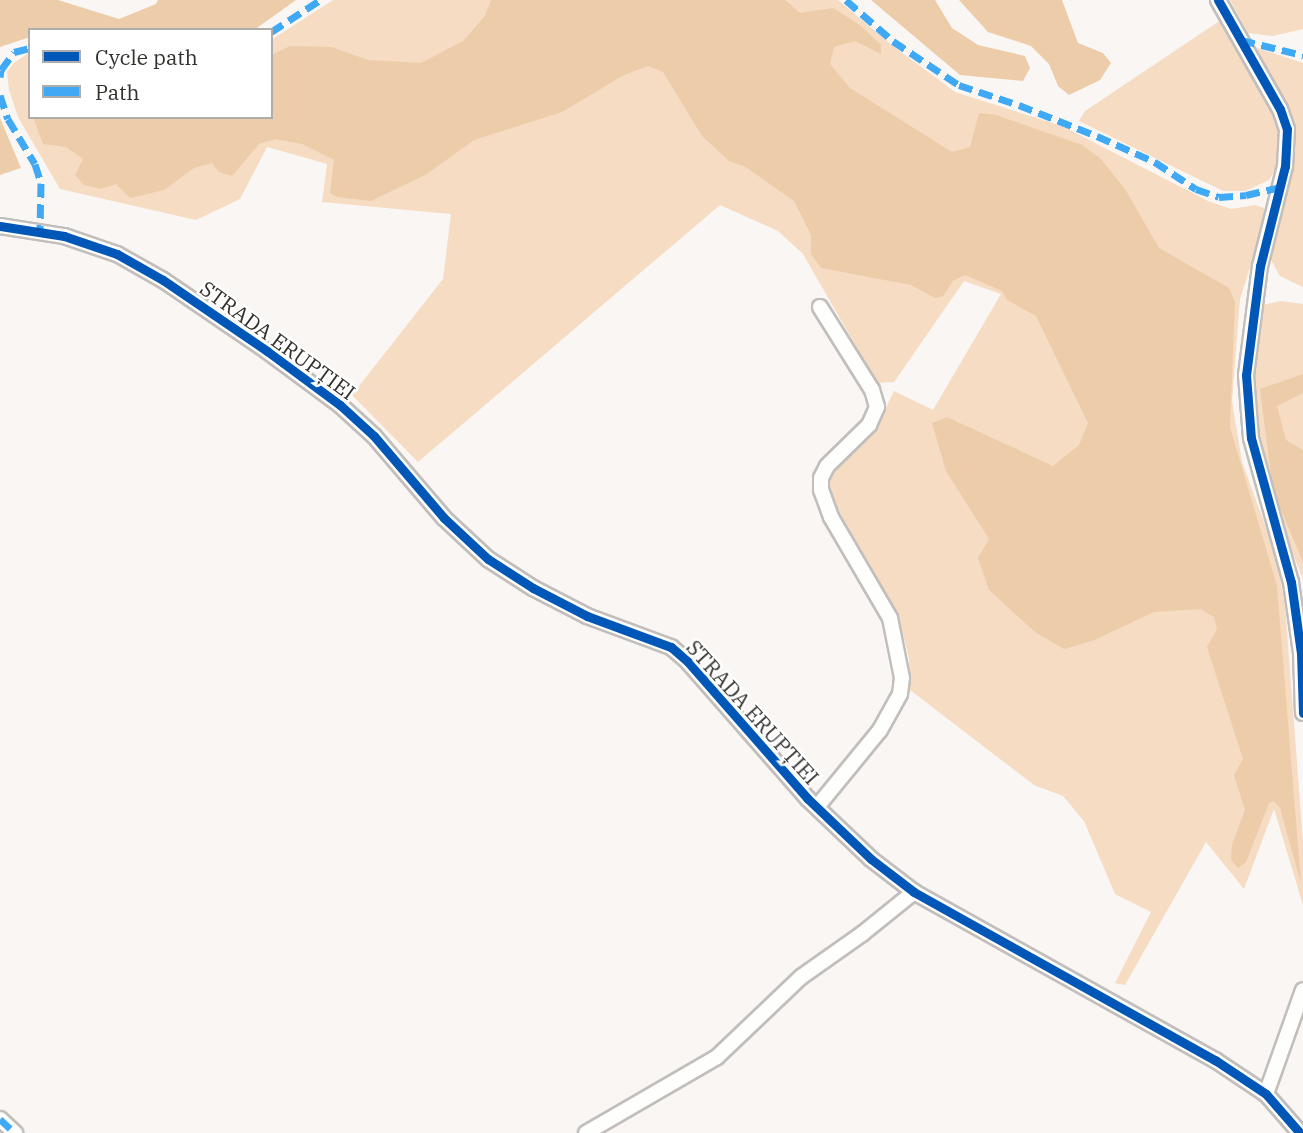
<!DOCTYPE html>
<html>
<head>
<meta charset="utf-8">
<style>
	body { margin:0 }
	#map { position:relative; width:1303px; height:1133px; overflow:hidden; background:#faf6f3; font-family:"IBM Plex Serif",serif }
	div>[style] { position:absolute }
	.green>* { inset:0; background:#f5dcc3 }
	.forest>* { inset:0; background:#edccaa }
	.roads { filter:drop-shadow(2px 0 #c1bebc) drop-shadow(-2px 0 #c1bebc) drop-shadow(0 2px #c1bebc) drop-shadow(0 -2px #c1bebc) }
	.minor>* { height:14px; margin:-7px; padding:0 7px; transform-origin:7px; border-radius:7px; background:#fefefd }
	.quiet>* { height:7px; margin-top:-3.5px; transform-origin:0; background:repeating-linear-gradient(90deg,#3fa9f5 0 14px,transparent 0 21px) }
	.cycleway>* { height:9px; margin:-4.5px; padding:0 4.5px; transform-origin:4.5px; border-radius:4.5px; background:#0057b8 }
	span { translate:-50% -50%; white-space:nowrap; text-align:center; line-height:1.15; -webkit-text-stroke:5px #fff; paint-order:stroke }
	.street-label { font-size:21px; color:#33312e }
	.legend { position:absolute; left:28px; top:28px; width:245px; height:91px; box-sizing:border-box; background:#fff; border:2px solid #adadab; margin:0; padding:9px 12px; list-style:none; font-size:21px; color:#33312e }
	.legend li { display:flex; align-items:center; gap:14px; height:35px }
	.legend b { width:35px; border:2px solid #adadab }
</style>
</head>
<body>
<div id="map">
	<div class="green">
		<i style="clip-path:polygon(333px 0,838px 0,893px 46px,955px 92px,1062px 126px,1208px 201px,1231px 209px,1255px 205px,1264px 208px,1266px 217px,1240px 299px,1232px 401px,1242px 462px,1277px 558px,1285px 606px,1303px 841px,1303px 905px,1274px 809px,1244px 889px,1206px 842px,1125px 985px,1115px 983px,1151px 912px,1115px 894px,1084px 821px,1063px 796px,1034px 785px,910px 690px,909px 658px,899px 619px,834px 502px,829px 484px,836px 469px,877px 427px,894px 391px,933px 410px,1001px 294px,964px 281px,894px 382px,877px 383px,803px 254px,778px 231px,720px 205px,418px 462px,352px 395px,443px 279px,451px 214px,322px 202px,327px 164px,267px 147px,240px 199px,196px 220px,60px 189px,18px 117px,9px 90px,7px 72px,14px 63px,30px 52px,30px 117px,271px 117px,271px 40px)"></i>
		<i style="clip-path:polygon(1230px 0,1303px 0,1303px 29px,1273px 36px,1248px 33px)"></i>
		<i style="clip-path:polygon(1221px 20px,1277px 121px,1282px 137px,1279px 162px,1269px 180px,1245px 191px,1223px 191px,1079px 121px,1085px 111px)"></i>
		<i style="clip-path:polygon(1257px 48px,1303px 63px,1303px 287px,1280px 276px,1270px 258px,1285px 192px,1291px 149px)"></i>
		<i style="clip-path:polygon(1281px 301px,1303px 304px,1303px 579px,1267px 488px,1254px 404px,1252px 375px,1261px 312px,1263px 305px)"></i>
	</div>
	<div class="forest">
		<i style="clip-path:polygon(0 0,58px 0,119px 19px,156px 4px,158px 0,296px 0,254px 30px,30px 30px,30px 37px,0 47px)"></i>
		<i style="clip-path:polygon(491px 0,785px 0,800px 13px,833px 8px,860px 25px,881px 45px,881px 54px,855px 41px,834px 47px,830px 64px,850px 88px,952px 152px,970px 147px,979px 113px,996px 115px,1082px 145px,1100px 158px,1125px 189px,1159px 248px,1229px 288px,1235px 302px,1230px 427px,1277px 586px,1301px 883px,1280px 808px,1274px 801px,1269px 803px,1246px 862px,1238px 868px,1231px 860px,1232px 845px,1245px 810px,1234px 775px,1243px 759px,1207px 647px,1217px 629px,1214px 617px,1201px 609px,1154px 612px,1092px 641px,1064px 649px,1035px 632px,989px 590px,978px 558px,989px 539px,946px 471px,932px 423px,947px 417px,1053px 466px,1079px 445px,1088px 423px,1036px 316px,1007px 300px,1002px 291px,965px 275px,953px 281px,943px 296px,935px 298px,911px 285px,821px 268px,811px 254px,811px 235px,794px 201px,744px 166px,729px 161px,702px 136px,663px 72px,648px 66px,624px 75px,562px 112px,474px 140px,427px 174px,371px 201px,337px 197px,330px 193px,334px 160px,302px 144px,275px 139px,259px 144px,232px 176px,219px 172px,212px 163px,194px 168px,164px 190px,130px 198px,116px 184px,101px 189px,84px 185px,75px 175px,83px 159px,66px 147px,43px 144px,33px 117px,271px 117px,271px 55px,290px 46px,332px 47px,368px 60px,421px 63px,463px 41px,485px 16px)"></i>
		<i style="clip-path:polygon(871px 0,935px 0,952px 28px,978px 45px,1025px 56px,1030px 68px,1023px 81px,960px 75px)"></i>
		<i style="clip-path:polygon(959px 0,1062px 0,1078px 43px,1103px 53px,1111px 63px,1100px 80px,1069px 95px,1058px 86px,1049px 64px,1031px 46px,988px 32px)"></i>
		<i style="clip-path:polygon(0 118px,21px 168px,0 175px)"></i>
		<i style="clip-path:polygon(1303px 374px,1303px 393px,1277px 406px,1286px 440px,1303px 450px,1303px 562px,1273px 491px,1260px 389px)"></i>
	</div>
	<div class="roads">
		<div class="minor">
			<i style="left:1218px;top:0;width:125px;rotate:60.4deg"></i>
			<i style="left:1280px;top:109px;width:21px;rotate:71deg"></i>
			<i style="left:1287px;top:129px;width:37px;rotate:93deg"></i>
			<i style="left:1285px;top:166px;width:103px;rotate:104deg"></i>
			<i style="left:1260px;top:266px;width:110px;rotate:97.3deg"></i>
			<i style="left:1246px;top:375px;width:63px;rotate:85.5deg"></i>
			<i style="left:1251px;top:438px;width:149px;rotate:74.5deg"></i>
			<i style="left:1291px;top:582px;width:72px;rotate:82deg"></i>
			<i style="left:1301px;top:653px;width:60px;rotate:88.1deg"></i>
			<i style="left:0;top:226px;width:65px;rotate:8.9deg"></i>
			<i style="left:64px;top:236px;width:56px;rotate:18.8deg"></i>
			<i style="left:117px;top:254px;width:53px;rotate:29.5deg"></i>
			<i style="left:163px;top:280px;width:126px;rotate:34.3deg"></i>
			<i style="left:267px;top:351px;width:91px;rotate:36.5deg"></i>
			<i style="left:340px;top:405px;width:46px;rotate:42.4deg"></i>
			<i style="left:374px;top:436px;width:108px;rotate:49.5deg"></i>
			<i style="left:444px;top:518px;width:60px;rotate:43deg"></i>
			<i style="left:488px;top:559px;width:54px;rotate:32.8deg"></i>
			<i style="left:533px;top:588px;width:61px;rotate:27.4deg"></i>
			<i style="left:587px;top:616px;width:90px;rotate:20.3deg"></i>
			<i style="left:671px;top:647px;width:23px;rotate:41deg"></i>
			<i style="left:688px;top:662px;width:181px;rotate:48.8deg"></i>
			<i style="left:807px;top:798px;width:88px;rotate:43.6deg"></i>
			<i style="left:871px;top:859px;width:54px;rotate:37.5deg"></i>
			<i style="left:914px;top:892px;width:345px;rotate:29.2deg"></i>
			<i style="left:1215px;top:1060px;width:61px;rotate:33.7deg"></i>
			<i style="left:1266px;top:1094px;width:52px;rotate:48.9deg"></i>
			<i style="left:817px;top:807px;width:99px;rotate:-50.7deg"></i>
			<i style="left:880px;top:730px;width:41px;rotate:-60.9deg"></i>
			<i style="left:900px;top:694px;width:16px;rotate:-83deg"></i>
			<i style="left:902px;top:678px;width:61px;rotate:-101.3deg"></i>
			<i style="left:890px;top:618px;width:117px;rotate:-120.3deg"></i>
			<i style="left:831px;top:517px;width:29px;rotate:-110deg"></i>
			<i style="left:821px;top:490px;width:12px;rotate:-90deg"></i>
			<i style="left:821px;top:478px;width:13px;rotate:-63deg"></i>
			<i style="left:827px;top:466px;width:59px;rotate:-44.3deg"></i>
			<i style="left:869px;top:425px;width:20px;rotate:-66deg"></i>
			<i style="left:877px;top:407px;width:18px;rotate:-106deg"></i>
			<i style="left:872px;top:390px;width:98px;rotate:-122.1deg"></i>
			<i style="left:1266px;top:1094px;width:110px;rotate:-70.4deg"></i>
			<i style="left:0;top:1119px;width:21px;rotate:43deg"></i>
			<i style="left:586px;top:1133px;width:151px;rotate:-30.1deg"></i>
			<i style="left:717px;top:1057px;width:116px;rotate:-43.6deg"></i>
			<i style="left:801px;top:977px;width:75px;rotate:-35.2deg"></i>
			<i style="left:862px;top:934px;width:67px;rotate:-38.9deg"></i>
		</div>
	</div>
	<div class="quiet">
		<i style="left:846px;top:0;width:62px;rotate:41.1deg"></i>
		<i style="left:893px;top:41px;width:79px;rotate:33.7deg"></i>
		<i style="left:959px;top:85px;width:63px;rotate:18.4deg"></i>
		<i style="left:1019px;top:105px;width:84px;rotate:21.7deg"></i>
		<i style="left:1097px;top:136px;width:64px;rotate:24.1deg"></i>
		<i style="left:1155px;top:162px;width:49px;rotate:33.4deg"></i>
		<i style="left:1196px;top:189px;width:24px;rotate:19deg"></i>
		<i style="left:1219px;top:197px;width:27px;rotate:-4deg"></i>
		<i style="left:1246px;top:195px;width:35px;rotate:-13deg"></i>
		<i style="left:271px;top:32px;width:59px;rotate:-33.1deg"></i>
		<i style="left:1241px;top:40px;width:64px;rotate:13.6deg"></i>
		<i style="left:0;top:77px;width:7px;rotate:-82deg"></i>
		<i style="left:1px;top:70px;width:22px;rotate:-54deg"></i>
		<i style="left:14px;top:52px;width:16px;rotate:-14deg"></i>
		<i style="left:0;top:95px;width:25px;rotate:72deg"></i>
		<i style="left:8px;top:119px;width:52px;rotate:59deg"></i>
		<i style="left:35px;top:164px;width:20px;rotate:72deg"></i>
		<i style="left:41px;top:183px;width:49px;rotate:91.2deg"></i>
		<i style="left:0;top:1119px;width:21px;rotate:43deg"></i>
	</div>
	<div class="cycleway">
		<i style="left:1218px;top:0;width:125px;rotate:60.4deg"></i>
		<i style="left:1280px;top:109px;width:21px;rotate:71deg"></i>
		<i style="left:1287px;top:129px;width:37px;rotate:93deg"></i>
		<i style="left:1285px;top:166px;width:103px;rotate:104deg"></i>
		<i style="left:1260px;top:266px;width:110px;rotate:97.3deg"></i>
		<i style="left:1246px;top:375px;width:63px;rotate:85.5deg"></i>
		<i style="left:1251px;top:438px;width:149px;rotate:74.5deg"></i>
		<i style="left:1291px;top:582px;width:72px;rotate:82deg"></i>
		<i style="left:1301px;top:653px;width:60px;rotate:88.1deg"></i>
		<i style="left:0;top:226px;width:65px;rotate:8.9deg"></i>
		<i style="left:64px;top:236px;width:56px;rotate:18.8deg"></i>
		<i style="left:117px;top:254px;width:53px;rotate:29.5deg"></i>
		<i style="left:163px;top:280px;width:126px;rotate:34.3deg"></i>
		<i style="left:267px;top:351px;width:91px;rotate:36.5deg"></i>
		<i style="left:340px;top:405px;width:46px;rotate:42.4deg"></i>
		<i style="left:374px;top:436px;width:108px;rotate:49.5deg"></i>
		<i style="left:444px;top:518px;width:60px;rotate:43deg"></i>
		<i style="left:488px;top:559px;width:54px;rotate:32.8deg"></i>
		<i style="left:533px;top:588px;width:61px;rotate:27.4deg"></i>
		<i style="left:587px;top:616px;width:90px;rotate:20.3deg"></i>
		<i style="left:671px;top:647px;width:23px;rotate:41deg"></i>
		<i style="left:688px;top:662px;width:181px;rotate:48.8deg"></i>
		<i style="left:807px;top:798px;width:88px;rotate:43.6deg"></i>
		<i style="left:871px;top:859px;width:54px;rotate:37.5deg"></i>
		<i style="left:914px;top:892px;width:345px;rotate:29.2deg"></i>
		<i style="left:1215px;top:1060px;width:61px;rotate:33.7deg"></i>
		<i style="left:1266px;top:1094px;width:52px;rotate:48.9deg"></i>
	</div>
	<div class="street-label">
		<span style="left:278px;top:340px;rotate:36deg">STRADA ERUPȚIEI</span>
		<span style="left:753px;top:712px;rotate:48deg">STRADA ERUPȚIEI</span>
	</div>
	<ul class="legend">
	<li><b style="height:9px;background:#0057b8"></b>Cycle path</li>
	<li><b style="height:9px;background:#3fa9f5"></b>Path</li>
	</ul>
</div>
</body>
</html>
